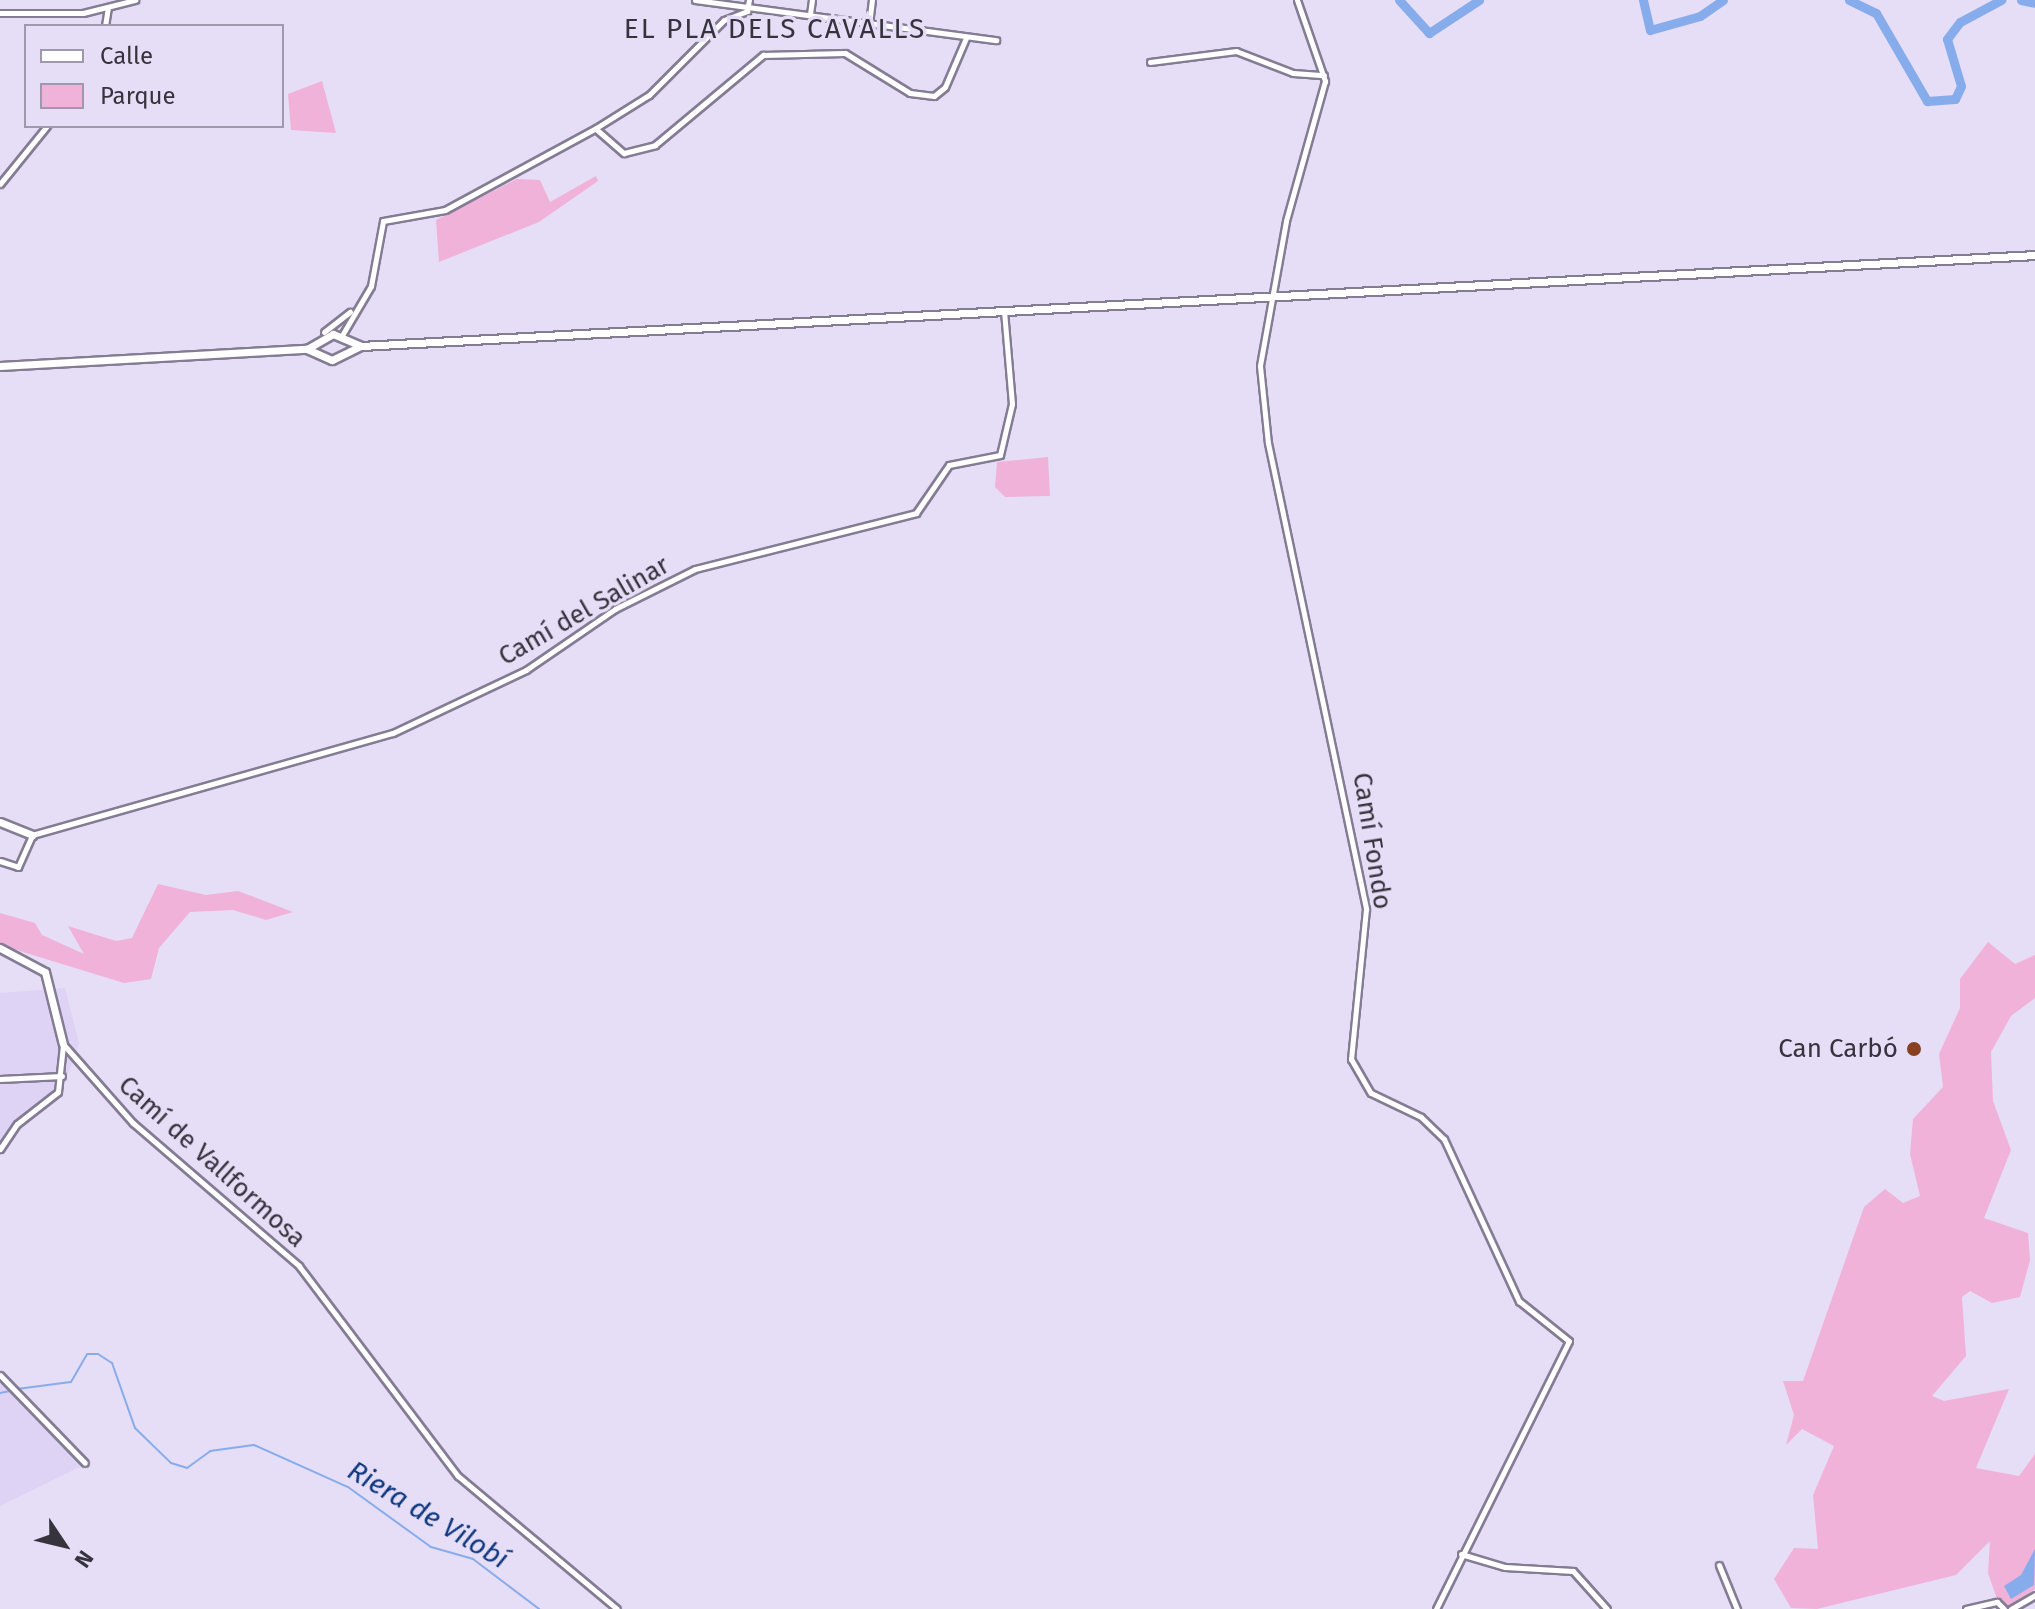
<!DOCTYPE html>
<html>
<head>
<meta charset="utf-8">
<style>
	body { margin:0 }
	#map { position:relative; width:2035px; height:1609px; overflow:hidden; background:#e6ddf7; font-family:"Fira Sans",sans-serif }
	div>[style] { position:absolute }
	.built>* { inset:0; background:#dfd3f5 }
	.green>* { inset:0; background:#f1b2d9 }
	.water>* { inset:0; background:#87aceb }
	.stream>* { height:2px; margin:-1px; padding:0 1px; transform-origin:1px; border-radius:1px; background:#87aceb }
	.river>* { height:9px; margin:-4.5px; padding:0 4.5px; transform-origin:4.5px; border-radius:4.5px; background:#87aceb }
	.roads { filter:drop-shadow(2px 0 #847c93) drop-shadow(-2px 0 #847c93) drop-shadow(0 2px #847c93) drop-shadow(0 -2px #847c93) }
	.street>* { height:5px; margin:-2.5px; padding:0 2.5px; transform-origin:2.5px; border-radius:2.5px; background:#fff }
	.secondary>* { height:7px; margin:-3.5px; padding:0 3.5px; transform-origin:3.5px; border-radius:3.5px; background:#fff }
	.dots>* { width:22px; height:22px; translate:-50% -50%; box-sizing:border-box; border:4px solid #e6ddf7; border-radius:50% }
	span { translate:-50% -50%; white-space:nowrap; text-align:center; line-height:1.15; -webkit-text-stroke:7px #e6ddf7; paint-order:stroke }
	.street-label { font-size:26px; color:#36333d }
	.poi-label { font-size:26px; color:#36333d }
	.right { translate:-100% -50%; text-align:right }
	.neighbourhood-label { font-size:28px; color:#36333d; letter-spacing:2px }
	.water-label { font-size:28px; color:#0d377f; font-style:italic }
	.legend { position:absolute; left:24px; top:24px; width:260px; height:104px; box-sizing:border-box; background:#e6ddf7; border:2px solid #a099ad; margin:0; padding:10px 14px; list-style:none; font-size:24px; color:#36333d }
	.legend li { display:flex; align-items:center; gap:16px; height:40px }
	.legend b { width:40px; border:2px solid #a099ad }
	.north { position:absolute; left:24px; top:1505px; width:80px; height:80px; -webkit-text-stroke:6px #e6ddf7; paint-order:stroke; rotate:125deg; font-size:22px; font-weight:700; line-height:32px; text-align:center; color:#36333d }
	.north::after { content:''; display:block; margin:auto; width:28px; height:36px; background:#36333d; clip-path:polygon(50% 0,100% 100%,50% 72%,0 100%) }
</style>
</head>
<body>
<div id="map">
	<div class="built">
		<i style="clip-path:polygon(65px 988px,79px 1043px,61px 1093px,19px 1126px,0 1156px,0 993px)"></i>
		<i style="clip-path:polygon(0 1371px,90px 1462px,0 1506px)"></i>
	</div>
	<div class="green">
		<i style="clip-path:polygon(322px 81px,336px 133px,291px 130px,288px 94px)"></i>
		<i style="clip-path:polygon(596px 176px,598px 181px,539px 222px,439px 262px,436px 220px,517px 179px,540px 180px,550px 202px)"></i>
		<i style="clip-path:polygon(1048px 457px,1050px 496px,1005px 497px,995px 487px,997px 462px)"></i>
		<i style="clip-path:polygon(158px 884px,206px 895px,238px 891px,293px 912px,266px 920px,233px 910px,190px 912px,159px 948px,151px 979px,124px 983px,0 945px,0 913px,35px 923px,42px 935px,84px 954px,68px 926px,116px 941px,132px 938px)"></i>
		<i style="clip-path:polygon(1988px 942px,2015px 964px,2035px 955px,2035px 998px,2011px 1016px,1991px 1052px,1993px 1101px,2011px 1150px,1984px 1218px,2028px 1233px,2030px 1260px,2020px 1297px,1992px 1303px,1970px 1291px,1962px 1297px,1966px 1356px,1932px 1396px,1944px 1401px,2009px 1389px,1976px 1468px,2019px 1476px,2035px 1454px,2035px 1589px,2009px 1607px,1997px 1599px,1988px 1573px,1990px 1541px,1956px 1575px,1817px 1609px,1791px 1608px,1774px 1579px,1794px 1548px,1818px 1549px,1813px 1495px,1834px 1446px,1802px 1429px,1786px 1445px,1794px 1415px,1783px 1381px,1803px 1381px,1864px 1207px,1885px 1189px,1903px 1203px,1920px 1196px,1910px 1154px,1913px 1119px,1943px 1087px,1939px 1054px,1960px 1008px,1960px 979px)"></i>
	</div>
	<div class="water">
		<i style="clip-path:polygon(2035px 1549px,2034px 1585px,2011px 1599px,2004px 1586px,2021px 1575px)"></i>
	</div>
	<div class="stream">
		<i style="left:17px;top:1389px;width:54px;rotate:-7.4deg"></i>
		<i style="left:71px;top:1382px;width:32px;rotate:-60deg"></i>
		<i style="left:87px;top:1354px;width:11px"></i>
		<i style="left:98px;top:1354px;width:17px;rotate:33deg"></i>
		<i style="left:112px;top:1363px;width:69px;rotate:70.5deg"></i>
		<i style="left:135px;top:1428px;width:50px;rotate:44.2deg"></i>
		<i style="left:171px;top:1463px;width:17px;rotate:17deg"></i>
		<i style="left:187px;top:1468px;width:29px;rotate:-36deg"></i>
		<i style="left:210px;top:1451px;width:44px;rotate:-7.8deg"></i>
		<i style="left:254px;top:1445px;width:103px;rotate:24.1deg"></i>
		<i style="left:348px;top:1487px;width:102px;rotate:35.9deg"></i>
		<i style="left:431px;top:1547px;width:44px;rotate:15.9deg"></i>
		<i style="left:473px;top:1559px;width:83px;rotate:37.1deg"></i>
		<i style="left:0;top:1393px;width:10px;rotate:-11deg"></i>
	</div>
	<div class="river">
		<i style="left:1399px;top:0;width:45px;rotate:47.7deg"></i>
		<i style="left:1429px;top:33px;width:60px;rotate:-33.4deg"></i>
		<i style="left:1643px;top:0;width:31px;rotate:77deg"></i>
		<i style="left:1650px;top:30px;width:52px;rotate:-15.6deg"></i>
		<i style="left:1700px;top:16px;width:28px;rotate:-35deg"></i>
		<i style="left:1849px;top:0;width:30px;rotate:26deg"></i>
		<i style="left:1876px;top:13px;width:102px;rotate:59.9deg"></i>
		<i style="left:1927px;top:101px;width:28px;rotate:-4deg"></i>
		<i style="left:1955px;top:99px;width:14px;rotate:-65deg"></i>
		<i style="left:1961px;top:86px;width:49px;rotate:-106.6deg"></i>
		<i style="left:1947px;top:39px;width:21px;rotate:-53deg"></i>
		<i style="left:1960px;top:22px;width:47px;rotate:-28.2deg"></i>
		<i style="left:2021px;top:0;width:14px;rotate:12deg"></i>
	</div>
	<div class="roads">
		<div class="street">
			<i style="left:695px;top:0;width:304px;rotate:7.6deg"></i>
			<i style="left:1297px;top:0;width:86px;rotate:70.9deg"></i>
			<i style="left:1325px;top:81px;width:145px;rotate:105.6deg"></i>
			<i style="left:1286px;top:221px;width:147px;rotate:100.2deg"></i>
			<i style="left:1260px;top:366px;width:77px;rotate:84.1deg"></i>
			<i style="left:1268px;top:443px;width:476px;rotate:78.1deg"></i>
			<i style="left:1366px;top:909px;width:151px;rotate:95.7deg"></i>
			<i style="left:1351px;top:1059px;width:39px;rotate:60deg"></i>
			<i style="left:1371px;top:1093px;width:55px;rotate:25.6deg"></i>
			<i style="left:1421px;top:1117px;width:32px;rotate:44deg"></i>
			<i style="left:1444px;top:1139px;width:179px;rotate:65.2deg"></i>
			<i style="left:1519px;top:1301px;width:64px;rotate:38.7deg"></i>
			<i style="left:1569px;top:1341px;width:299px;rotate:116.4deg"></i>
			<i style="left:747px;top:11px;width:11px;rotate:-80deg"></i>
			<i style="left:0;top:13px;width:83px"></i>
			<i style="left:83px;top:13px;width:54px;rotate:-14deg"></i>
			<i style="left:810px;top:14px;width:14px;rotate:-82deg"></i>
			<i style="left:869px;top:24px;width:24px;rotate:-83deg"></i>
			<i style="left:105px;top:26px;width:18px;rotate:-81deg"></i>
			<i style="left:1150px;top:62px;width:87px;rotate:-7.3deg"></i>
			<i style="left:1236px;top:51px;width:61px;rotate:21.1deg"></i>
			<i style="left:1293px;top:73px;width:31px;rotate:4deg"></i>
			<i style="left:596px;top:129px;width:37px;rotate:41deg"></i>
			<i style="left:624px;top:153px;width:32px;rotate:-14deg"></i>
			<i style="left:655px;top:145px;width:141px;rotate:-39.8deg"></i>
			<i style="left:763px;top:55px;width:82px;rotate:-1.4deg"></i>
			<i style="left:845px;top:53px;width:76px;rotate:31.6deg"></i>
			<i style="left:910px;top:93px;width:24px;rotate:7deg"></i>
			<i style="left:934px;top:96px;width:14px;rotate:-39deg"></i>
			<i style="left:945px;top:87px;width:53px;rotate:-66.8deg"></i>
			<i style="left:0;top:184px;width:75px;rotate:-51deg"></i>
			<i style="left:324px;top:332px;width:33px;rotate:-38deg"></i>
			<i style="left:341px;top:337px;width:59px;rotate:-59.5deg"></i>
			<i style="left:371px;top:286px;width:66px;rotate:-79.5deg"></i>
			<i style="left:383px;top:221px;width:63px;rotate:-10.1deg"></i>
			<i style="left:445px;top:210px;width:172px;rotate:-28.5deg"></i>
			<i style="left:596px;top:128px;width:62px;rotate:-31.9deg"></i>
			<i style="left:649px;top:95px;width:106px;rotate:-45deg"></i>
			<i style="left:724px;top:20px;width:25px;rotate:-21deg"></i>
			<i style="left:0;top:861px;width:19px;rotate:18deg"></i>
			<i style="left:18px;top:867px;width:35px;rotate:-66deg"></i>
			<i style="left:32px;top:835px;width:375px;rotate:-15.8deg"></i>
			<i style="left:393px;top:733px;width:147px;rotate:-25.3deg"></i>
			<i style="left:526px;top:670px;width:108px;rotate:-34.4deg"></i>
			<i style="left:615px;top:609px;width:89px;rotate:-26.6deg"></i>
			<i style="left:695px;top:569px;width:228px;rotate:-14.2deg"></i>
			<i style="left:916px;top:513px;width:58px;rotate:-55.5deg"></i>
			<i style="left:949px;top:465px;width:52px;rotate:-11.1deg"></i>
			<i style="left:1000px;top:455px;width:52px;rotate:-76.8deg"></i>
			<i style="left:1012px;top:404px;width:93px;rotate:-94.9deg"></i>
			<i style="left:63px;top:1044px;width:106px;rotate:48.5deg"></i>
			<i style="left:133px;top:1123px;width:219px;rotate:40.7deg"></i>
			<i style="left:299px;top:1266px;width:263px;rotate:52.9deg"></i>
			<i style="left:458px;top:1476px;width:207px;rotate:39.9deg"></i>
			<i style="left:0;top:1079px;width:62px;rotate:-2.8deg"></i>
			<i style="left:0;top:1149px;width:30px;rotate:-56deg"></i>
			<i style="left:17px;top:1124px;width:52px;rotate:-38deg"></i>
			<i style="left:58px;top:1092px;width:47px;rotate:-83.9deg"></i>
			<i style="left:0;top:1375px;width:122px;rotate:46deg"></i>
			<i style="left:1461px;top:1554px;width:46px;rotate:16.5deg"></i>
			<i style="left:1505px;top:1567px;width:68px;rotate:3.4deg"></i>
			<i style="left:1573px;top:1571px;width:51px;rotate:48.2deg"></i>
			<i style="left:1719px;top:1565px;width:48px;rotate:67.8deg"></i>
			<i style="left:1966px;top:1609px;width:32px;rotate:-13deg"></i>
			<i style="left:1997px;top:1602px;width:10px;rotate:45deg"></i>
			<i style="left:2011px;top:1609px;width:28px;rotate:-30deg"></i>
		</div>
		<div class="secondary">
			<i style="left:307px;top:349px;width:30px;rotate:-30deg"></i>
			<i style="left:333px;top:334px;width:30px;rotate:23deg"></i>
			<i style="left:0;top:366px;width:307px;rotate:-3.2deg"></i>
			<i style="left:307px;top:349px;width:27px;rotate:24deg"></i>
			<i style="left:332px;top:360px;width:32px;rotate:-26deg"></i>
			<i style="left:361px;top:346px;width:1676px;rotate:-3.11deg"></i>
			<i style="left:0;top:822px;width:35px;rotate:22deg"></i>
			<i style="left:0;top:948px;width:51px;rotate:28.1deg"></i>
			<i style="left:45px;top:972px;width:74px;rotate:76deg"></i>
		</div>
	</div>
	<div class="dots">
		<i style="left:1914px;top:1049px;background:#884020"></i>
	</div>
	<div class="street-label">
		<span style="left:584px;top:611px;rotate:-30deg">Camí del Salinar</span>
		<span style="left:1372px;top:841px;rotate:81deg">Camí Fondo</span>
		<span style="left:212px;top:1162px;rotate:42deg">Camí de Vallformosa</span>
	</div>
	<div class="poi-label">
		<span class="right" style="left:1898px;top:1049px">Can Carbó</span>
	</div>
	<div class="neighbourhood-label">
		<span style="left:775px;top:29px">EL PLA DELS CAVALLS</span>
	</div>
	<div class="water-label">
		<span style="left:428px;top:1515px;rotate:31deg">Riera de Vilobí</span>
	</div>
	<ul class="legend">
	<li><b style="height:10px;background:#fff"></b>Calle</li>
	<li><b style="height:22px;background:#f1b2d9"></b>Parque</li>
	</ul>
	<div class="north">N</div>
</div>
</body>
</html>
